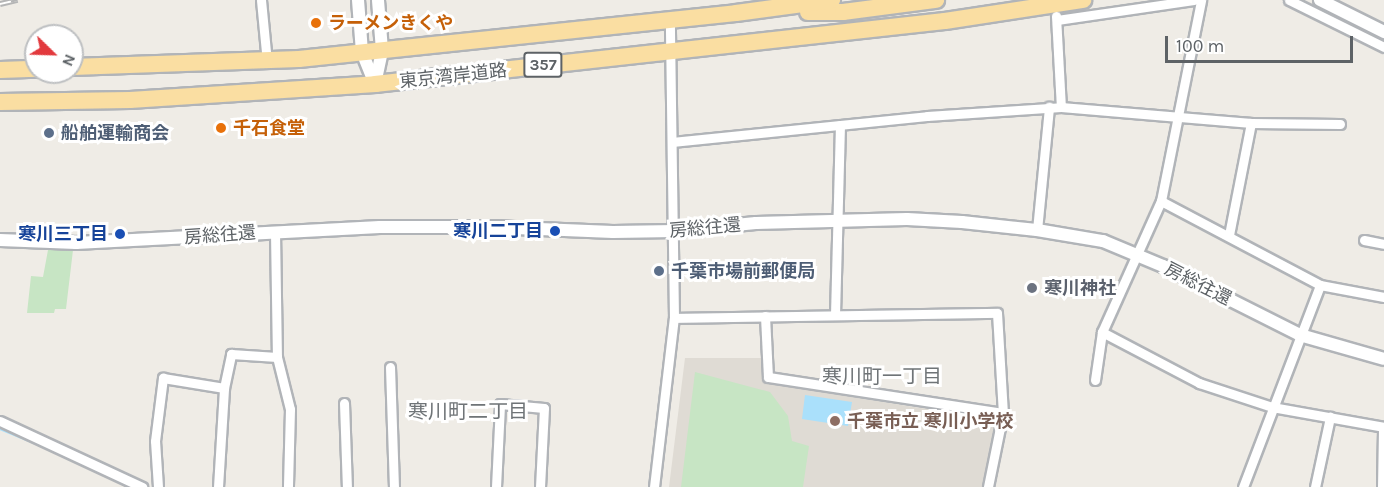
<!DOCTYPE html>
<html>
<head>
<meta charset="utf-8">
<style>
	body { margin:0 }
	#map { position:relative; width:1384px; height:487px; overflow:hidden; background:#efece6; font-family:Karla,"Noto Sans JP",sans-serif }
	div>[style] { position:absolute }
	.education>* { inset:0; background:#dfdbd4 }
	.green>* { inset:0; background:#c7e5c4 }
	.water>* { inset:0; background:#aae0fb }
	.stream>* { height:4px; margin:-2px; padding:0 2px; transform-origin:2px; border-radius:2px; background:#aae0fb }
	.roads { filter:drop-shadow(2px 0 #b1b4b8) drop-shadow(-2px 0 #b1b4b8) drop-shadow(0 2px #b1b4b8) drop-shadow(0 -2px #b1b4b8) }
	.minor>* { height:9px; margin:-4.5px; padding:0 4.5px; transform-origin:4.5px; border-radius:4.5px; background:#fff }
	.tertiary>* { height:12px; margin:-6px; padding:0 6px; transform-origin:6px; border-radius:6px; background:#fff }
	.trunk>* { height:16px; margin:-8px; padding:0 8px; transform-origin:8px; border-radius:8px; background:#fadea2 }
	.rail>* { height:6px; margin-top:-3px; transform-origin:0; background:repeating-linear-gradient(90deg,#fff 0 11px,#b4b5b6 0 22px); box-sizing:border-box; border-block:2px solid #b4b5b6 }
	.dots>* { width:16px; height:16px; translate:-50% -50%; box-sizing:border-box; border:3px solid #fff; border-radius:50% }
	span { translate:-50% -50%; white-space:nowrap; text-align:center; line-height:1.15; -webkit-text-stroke:6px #fff; paint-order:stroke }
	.shield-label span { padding:2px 4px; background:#fff; border:2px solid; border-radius:4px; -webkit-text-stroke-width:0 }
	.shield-label { font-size:16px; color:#5d6266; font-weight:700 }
	.food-label { font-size:18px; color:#c56008; font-weight:700 }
	.left { translate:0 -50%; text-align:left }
	.street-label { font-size:18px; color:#5d6266 }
	.service-label { font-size:18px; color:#4e5e75; font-weight:700 }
	.transit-label { font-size:18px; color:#164399; font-weight:700 }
	.right { translate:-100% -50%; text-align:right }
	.worship-label { font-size:18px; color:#5b616d; font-weight:700 }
	.education-label { font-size:18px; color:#785e54; font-weight:700 }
	.neighbourhood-label { font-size:20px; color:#6f7477 }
	.north { position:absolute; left:24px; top:24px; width:60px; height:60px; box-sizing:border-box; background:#fff; border:2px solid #bec0c2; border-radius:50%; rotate:113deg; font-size:16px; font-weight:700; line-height:24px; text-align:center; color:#5d6266 }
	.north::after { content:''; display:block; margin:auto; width:21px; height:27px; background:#e2393d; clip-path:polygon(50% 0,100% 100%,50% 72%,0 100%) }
	.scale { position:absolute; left:1165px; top:36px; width:188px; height:27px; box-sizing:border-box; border:3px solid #5d6266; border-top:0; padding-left:8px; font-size:18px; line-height:21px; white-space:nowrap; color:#5d6266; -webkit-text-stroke:4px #fff; paint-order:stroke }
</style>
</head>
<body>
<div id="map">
	<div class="education">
		<i style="clip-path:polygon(685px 358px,763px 358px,763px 383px,990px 419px,995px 423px,982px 487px,669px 487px)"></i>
	</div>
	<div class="green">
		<i style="clip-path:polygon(48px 250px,73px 250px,66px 309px,55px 309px,54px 313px,27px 313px,31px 276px,43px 277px)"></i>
		<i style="clip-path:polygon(695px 372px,770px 392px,788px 416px,792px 441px,809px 446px,803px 487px,681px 487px)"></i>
	</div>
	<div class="water">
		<i style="clip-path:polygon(805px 395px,852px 402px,848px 426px,802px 419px)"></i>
	</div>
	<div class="stream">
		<i style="left:0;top:428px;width:63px;rotate:22.5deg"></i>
	</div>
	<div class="roads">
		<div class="minor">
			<i style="left:261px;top:0;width:62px;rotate:84.5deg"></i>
			<i style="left:1289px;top:0;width:106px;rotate:26.3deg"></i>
			<i style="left:1056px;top:16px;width:91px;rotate:86.9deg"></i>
			<i style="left:1057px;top:20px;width:138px;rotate:-8.3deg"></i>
			<i style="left:672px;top:142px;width:256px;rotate:-5.8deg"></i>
			<i style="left:927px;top:116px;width:134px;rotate:-3.8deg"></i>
			<i style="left:1061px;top:107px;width:191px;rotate:4.8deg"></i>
			<i style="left:1251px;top:123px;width:89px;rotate:0.6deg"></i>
			<i style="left:1161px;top:201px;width:180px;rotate:27.8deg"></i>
			<i style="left:1320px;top:285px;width:65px;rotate:10.6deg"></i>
			<i style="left:1037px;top:230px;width:124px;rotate:-84.4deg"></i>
			<i style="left:275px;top:232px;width:125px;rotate:89.1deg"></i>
			<i style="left:277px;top:357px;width:54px;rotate:76deg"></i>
			<i style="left:290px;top:409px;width:78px;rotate:91.5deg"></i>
			<i style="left:1229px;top:235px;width:114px;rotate:-78.9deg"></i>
			<i style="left:1364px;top:240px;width:20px;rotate:11deg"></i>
			<i style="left:835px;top:315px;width:190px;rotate:-88.5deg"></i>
			<i style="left:765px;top:316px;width:61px;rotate:87.2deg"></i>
			<i style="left:768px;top:377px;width:238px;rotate:8.7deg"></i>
			<i style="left:674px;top:318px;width:323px;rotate:-0.9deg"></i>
			<i style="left:997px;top:313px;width:100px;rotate:86.6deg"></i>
			<i style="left:1003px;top:413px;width:76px;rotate:101.5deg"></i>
			<i style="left:1102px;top:332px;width:110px;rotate:27.7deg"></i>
			<i style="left:1199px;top:383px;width:77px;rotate:18.2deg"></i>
			<i style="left:1272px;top:407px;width:114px;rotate:10.1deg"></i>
			<i style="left:390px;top:367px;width:120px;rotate:88.1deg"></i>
			<i style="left:1095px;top:380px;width:49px;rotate:-81.7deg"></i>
			<i style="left:1102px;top:332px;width:144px;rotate:-65.8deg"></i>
			<i style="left:1161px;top:201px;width:205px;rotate:-78.7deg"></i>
			<i style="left:344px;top:403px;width:84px;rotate:88deg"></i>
			<i style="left:0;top:421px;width:157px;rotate:24.9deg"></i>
			<i style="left:158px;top:487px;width:46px;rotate:-93.7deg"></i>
			<i style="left:155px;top:441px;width:64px;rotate:-82.8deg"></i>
			<i style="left:163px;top:378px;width:62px;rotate:9.3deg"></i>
			<i style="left:218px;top:487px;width:99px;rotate:-86.5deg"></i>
			<i style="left:224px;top:388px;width:35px;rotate:-78deg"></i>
			<i style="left:231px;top:354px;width:46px;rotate:3.7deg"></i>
			<i style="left:496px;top:487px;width:83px;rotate:-87.2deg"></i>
			<i style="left:500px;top:404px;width:44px;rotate:5.2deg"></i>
			<i style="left:544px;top:408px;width:79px;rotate:92.9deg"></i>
			<i style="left:654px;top:487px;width:170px;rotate:-83.3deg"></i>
			<i style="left:674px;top:318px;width:299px;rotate:-90.8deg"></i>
			<i style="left:1243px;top:487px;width:216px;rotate:-69.1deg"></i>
			<i style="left:1315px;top:487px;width:72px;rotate:-77.9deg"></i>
			<i style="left:1382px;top:487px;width:60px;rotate:-89deg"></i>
		</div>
		<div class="tertiary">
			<i style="left:358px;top:0;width:52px;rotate:85.6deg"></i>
			<i style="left:362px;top:52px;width:35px;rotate:68deg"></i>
			<i style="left:1320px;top:0;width:72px;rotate:26.6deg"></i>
			<i style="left:375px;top:84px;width:35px;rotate:-78deg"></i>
			<i style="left:382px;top:50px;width:50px;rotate:-94.6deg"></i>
			<i style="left:0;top:240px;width:76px;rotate:2.3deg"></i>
			<i style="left:76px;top:243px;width:304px;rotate:-3deg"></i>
			<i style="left:380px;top:227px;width:111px"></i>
			<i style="left:491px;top:227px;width:122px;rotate:2.3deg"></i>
			<i style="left:613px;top:232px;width:62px;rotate:-0.9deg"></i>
			<i style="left:675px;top:231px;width:81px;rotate:-5.6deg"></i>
			<i style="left:756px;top:223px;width:151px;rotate:-1.5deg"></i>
			<i style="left:907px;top:219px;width:55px;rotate:3.1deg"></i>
			<i style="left:962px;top:222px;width:75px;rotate:6.1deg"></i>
			<i style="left:1037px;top:230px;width:67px;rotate:9.5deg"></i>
			<i style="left:1103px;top:241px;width:65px;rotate:22.6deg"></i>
			<i style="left:1163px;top:266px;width:153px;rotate:26.7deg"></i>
			<i style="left:1300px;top:335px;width:87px;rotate:15.9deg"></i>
		</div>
		<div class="trunk">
			<i style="left:808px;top:12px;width:35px"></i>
			<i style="left:843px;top:12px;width:94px;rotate:-7.4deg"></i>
			<i style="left:72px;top:67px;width:227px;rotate:-2deg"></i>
			<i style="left:299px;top:59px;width:439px;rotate:-6deg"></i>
			<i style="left:736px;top:13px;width:97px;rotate:-7.7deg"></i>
			<i style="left:0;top:70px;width:36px;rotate:-2deg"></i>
			<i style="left:0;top:102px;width:130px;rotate:-0.9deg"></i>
			<i style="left:130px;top:100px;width:246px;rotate:-3.7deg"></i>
			<i style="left:375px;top:84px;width:573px;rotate:-6.31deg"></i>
			<i style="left:945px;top:21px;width:140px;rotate:-8.7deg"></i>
		</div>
	</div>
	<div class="rail">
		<i style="left:0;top:4px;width:18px;rotate:-13deg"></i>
	</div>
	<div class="dots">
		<i style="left:316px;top:23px;background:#e8710a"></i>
		<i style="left:221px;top:128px;background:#e8710a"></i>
		<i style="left:49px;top:133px;background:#5c6f8a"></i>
		<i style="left:555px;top:231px;background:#1a4fb4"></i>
		<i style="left:120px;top:234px;background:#1a4fb4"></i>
		<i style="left:659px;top:271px;background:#5c6f8a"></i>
		<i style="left:1032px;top:288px;background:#6b7280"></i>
		<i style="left:835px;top:421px;background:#8d6e63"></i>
	</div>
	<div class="shield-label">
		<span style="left:543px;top:65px">357</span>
	</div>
	<div class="food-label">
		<span class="left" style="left:328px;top:23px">ラーメンきくや</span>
		<span class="left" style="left:233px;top:128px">千石食堂</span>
	</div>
	<div class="street-label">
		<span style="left:453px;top:76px;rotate:-6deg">東京湾岸道路</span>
		<span style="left:705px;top:228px;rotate:-5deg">房総往還</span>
		<span style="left:220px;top:235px;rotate:-4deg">房総往還</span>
		<span style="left:1198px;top:284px;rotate:27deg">房総往還</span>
	</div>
	<div class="service-label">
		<span class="left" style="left:61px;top:133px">船舶運輸商会</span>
		<span class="left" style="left:671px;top:271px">千葉市場前郵便局</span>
	</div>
	<div class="transit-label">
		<span class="right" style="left:543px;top:231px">寒川二丁目</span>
		<span class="right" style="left:108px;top:234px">寒川三丁目</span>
	</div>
	<div class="worship-label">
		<span class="left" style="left:1044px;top:288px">寒川神社</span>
	</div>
	<div class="education-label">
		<span class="left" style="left:847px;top:421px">千葉市立 寒川小学校</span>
	</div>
	<div class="neighbourhood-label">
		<span style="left:882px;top:376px">寒川町一丁目</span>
		<span style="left:468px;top:411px">寒川町二丁目</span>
	</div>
	<div class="north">N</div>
	<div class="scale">100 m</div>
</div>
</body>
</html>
